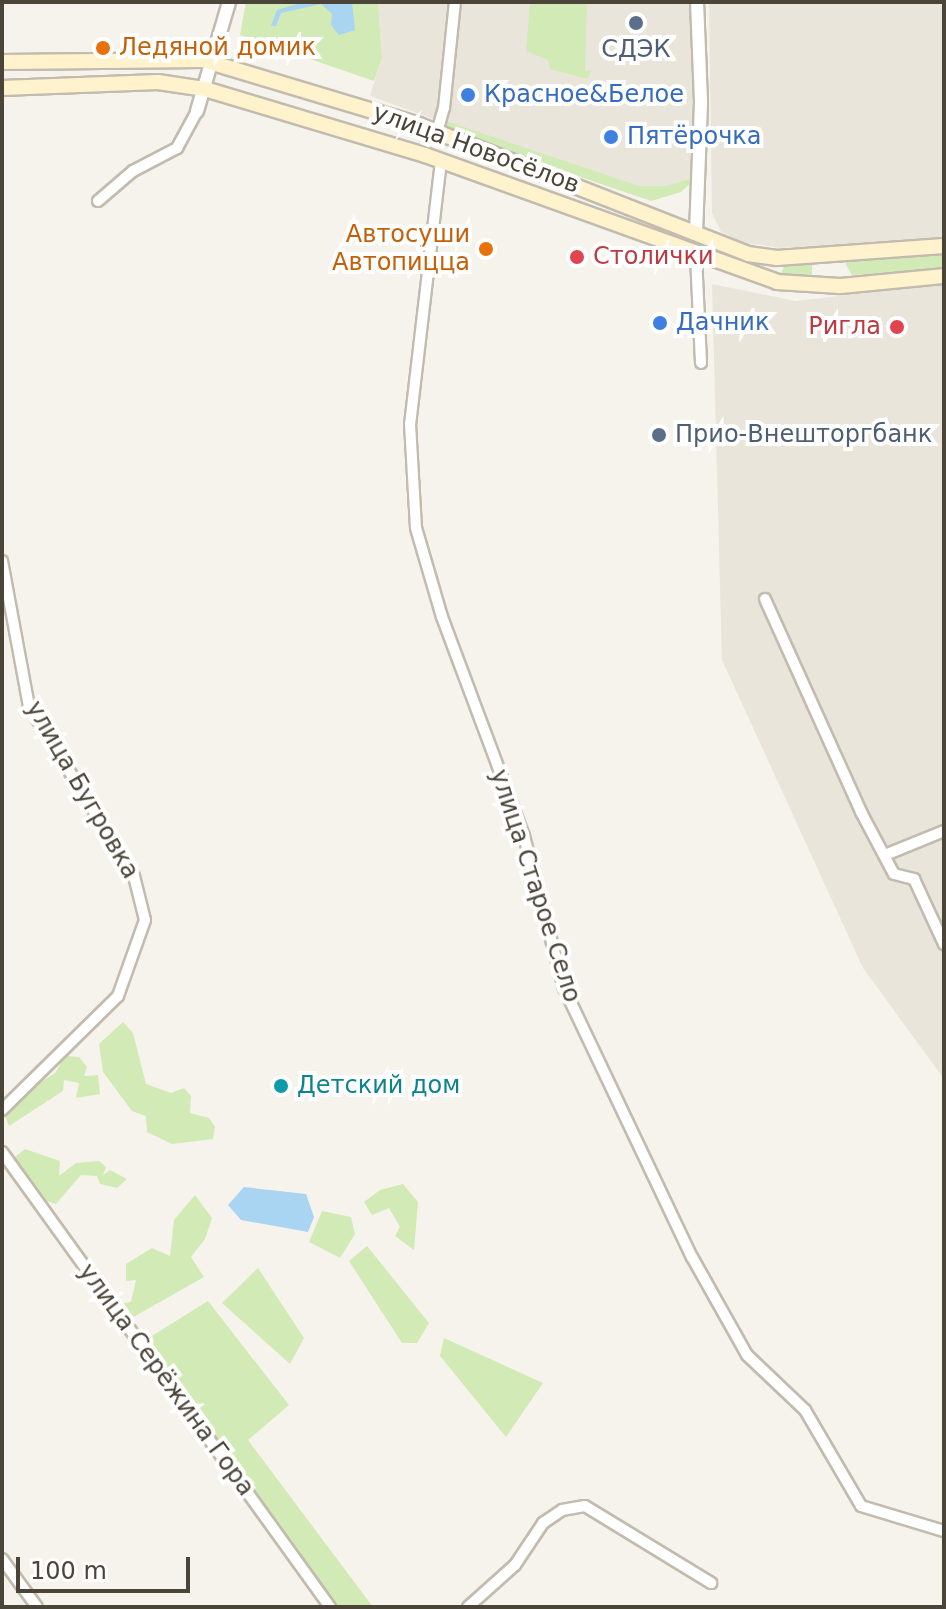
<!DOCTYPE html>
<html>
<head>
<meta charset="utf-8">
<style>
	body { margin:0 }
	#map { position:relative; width:946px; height:1609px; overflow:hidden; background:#f6f3ec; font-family:"DejaVu Sans",sans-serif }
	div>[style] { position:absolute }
	.residential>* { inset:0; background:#eae5da }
	.green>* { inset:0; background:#d2eab5 }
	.water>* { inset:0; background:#a9d4f2 }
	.roads { filter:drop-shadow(2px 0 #c2bbae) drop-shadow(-2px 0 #c2bbae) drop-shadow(0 2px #c2bbae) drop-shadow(0 -2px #c2bbae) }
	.minor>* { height:10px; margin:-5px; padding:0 5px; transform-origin:5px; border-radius:5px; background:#fff }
	.tertiary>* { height:12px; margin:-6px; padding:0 6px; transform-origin:6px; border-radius:6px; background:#fff }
	.secondary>* { height:14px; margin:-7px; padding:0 7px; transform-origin:7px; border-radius:7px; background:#fff3cd }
	.dots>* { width:22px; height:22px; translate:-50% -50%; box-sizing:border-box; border:4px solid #fff; border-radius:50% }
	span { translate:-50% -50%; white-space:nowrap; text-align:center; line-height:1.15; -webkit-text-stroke:8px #fff; paint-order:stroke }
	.food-label { font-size:24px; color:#c56008 }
	.left { translate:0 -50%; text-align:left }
	.right { translate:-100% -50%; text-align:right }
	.service-label { font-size:24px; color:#4e5e75 }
	.shop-label { font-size:24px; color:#366cbe }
	.street-label { font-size:24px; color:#4b4439 }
	.health-label { font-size:24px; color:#be3a42 }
	.culture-label { font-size:24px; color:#0d838f }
	.frame { position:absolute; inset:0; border:4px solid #4b4439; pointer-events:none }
	.scale { position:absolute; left:16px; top:1557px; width:174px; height:36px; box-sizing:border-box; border:4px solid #4b4439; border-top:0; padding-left:10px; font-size:24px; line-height:28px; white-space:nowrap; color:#4b4439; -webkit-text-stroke:6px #fff; paint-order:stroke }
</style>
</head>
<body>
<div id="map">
	<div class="residential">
		<i style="clip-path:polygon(378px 2px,693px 2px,696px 170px,691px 180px,645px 195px,370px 96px,382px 57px)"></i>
		<i style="clip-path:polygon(709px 2px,944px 2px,944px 239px,780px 248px,741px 242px,721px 232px,712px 213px)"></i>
		<i style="clip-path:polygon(712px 284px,796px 301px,944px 284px,944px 1079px,863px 968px,722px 660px)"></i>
	</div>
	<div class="green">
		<i style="clip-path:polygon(246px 2px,378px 2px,382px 57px,374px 81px,240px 35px)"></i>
		<i style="clip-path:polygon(530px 2px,587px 2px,585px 71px,592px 70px,587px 79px,550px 69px,548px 60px,526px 51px)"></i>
		<i style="clip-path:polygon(446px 121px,639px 186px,666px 186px,697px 177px,681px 192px,651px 201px,446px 131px)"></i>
		<i style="clip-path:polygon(944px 253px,944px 269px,852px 275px,846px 265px,847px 259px)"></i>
		<i style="clip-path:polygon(812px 261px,812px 276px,788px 278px,781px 273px,786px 263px)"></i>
		<i style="clip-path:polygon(123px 1022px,133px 1033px,146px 1084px,171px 1093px,184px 1088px,191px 1096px,190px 1113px,209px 1118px,215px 1127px,213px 1139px,172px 1144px,147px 1132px,146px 1116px,132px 1111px,103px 1072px,99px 1044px)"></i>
		<i style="clip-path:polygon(65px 1056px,79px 1057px,87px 1067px,84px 1076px,98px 1075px,100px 1094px,76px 1098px,79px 1083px,64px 1080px,63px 1091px,9px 1126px,5px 1116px,27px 1091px,55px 1073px)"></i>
		<i style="clip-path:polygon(25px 1149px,60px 1161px,59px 1176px,76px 1163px,99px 1161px,106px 1167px,103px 1175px,110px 1170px,127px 1179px,117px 1188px,100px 1184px,97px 1176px,81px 1175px,56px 1204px,44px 1200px,11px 1160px)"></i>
		<i style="clip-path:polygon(403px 1184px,418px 1202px,414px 1250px,395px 1236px,400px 1227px,389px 1208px,372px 1215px,364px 1202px,380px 1190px)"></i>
		<i style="clip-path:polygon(195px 1195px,212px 1218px,205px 1239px,191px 1257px,204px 1277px,130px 1319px,119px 1304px,131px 1302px,136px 1280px,126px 1281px,126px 1264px,152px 1248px,170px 1256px,174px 1220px)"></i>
		<i style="clip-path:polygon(322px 1211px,351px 1217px,355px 1234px,340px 1258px,309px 1242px)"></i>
		<i style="clip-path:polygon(367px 1246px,429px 1323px,417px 1343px,402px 1343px,349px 1261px)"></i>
		<i style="clip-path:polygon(258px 1268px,304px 1338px,290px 1364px,222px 1303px)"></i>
		<i style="clip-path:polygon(208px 1301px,289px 1405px,248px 1440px,373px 1607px,338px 1607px,147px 1339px)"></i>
		<i style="clip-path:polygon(444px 1338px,543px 1383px,506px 1437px,440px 1356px)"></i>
	</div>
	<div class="water">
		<i style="clip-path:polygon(304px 2px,352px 2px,355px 30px,339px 35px,331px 25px,332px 14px,321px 4px,281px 13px,276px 26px,271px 26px,277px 10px)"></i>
		<i style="clip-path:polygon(244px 1187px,306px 1194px,314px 1217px,308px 1232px,241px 1220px,228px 1205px)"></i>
	</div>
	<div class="roads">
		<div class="minor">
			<i style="left:437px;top:132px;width:25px;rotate:-74deg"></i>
			<i style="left:444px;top:108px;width:107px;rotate:-84.1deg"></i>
			<i style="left:441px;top:161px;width:265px;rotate:96.7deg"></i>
			<i style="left:410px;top:424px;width:104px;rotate:86.7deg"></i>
			<i style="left:416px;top:528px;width:93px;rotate:73.7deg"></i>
			<i style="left:442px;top:617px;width:234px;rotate:69.5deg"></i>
			<i style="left:524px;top:836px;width:157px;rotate:75.3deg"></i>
			<i style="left:564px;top:988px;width:298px;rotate:64.6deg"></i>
			<i style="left:692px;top:1257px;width:112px;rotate:60.7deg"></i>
			<i style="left:747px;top:1355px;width:80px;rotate:43.5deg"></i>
			<i style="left:805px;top:1410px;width:111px;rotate:59.7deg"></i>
			<i style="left:861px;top:1506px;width:87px;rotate:16.8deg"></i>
			<i style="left:98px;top:201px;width:46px;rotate:-40.6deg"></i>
			<i style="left:133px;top:171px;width:50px;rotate:-27.6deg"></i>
			<i style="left:177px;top:148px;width:42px;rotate:-61.6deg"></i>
			<i style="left:696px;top:256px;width:107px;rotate:87.3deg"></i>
			<i style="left:2px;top:561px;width:147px;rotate:79.5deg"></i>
			<i style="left:29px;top:706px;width:200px;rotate:58.3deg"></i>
			<i style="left:134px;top:876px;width:45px;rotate:76deg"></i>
			<i style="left:145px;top:920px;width:81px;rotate:109.6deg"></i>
			<i style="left:118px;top:996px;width:163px;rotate:135.5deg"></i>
			<i style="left:765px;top:599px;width:234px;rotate:65.7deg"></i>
			<i style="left:861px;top:812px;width:70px;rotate:62deg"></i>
			<i style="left:894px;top:874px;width:21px;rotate:14deg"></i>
			<i style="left:914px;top:879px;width:72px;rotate:65.2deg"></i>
			<i style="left:885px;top:855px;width:64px;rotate:-22.1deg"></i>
			<i style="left:2px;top:1152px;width:561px;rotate:54.21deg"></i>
			<i style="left:2px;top:1559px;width:59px;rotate:53.9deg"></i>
			<i style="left:468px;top:1607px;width:63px;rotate:-41.8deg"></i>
			<i style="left:515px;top:1565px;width:50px;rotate:-56.3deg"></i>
			<i style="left:543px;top:1523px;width:23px;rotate:-34deg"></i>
			<i style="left:562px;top:1510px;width:23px;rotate:-10deg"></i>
			<i style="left:585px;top:1506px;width:148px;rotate:31.4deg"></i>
		</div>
		<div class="tertiary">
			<i style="left:197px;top:111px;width:114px;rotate:-73.6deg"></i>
			<i style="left:696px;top:233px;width:132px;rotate:-87.8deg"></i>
			<i style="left:701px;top:101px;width:99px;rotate:-92.3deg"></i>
		</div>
		<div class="secondary">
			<i style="left:2px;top:62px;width:201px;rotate:-0.6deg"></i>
			<i style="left:203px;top:60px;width:226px;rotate:16.7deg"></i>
			<i style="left:419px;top:125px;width:353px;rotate:21.4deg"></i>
			<i style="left:748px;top:254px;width:29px;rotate:8deg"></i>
			<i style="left:777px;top:258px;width:167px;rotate:-4.1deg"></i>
			<i style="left:2px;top:88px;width:156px;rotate:-2.2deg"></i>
			<i style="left:158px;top:82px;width:48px;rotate:8.5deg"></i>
			<i style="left:205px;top:89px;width:230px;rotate:16.7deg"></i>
			<i style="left:425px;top:155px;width:374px;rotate:19.8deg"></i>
			<i style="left:777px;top:282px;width:63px;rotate:3.6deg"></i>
			<i style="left:840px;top:286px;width:104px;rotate:-5.5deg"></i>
		</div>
	</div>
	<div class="dots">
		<i style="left:636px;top:23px;background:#5c6f8a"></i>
		<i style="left:103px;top:48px;background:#e8710a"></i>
		<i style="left:468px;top:95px;background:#3f7fe0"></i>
		<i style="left:611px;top:137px;background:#3f7fe0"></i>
		<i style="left:486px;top:249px;background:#e8710a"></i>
		<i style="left:577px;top:257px;background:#e0444e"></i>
		<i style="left:660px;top:323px;background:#3f7fe0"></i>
		<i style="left:897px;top:327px;background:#e0444e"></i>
		<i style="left:659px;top:435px;background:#5c6f8a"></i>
		<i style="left:281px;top:1086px;background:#0f9aa8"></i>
	</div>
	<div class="food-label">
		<span class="left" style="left:119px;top:48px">Ледяной домик</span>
		<span class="right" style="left:470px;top:249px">Автосуши<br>Автопицца</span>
	</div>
	<div class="service-label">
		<span style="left:636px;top:50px">СДЭК</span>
		<span class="left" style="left:675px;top:435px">Прио-Внешторгбанк</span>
	</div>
	<div class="shop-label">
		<span class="left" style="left:484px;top:95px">Красное&amp;Белое</span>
		<span class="left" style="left:627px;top:137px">Пятёрочка</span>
		<span class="left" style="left:676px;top:323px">Дачник</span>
	</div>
	<div class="street-label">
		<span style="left:476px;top:149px;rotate:20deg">улица Новосёлов</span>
		<span style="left:82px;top:790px;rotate:60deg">улица Бугровка</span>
		<span style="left:535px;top:886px;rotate:72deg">улица Старое Село</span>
		<span style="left:166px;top:1380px;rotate:54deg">улица Серёжина Гора</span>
	</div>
	<div class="health-label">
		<span class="left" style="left:593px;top:257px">Столички</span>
		<span class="right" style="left:881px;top:327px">Ригла</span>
	</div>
	<div class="culture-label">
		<span class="left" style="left:297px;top:1086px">Детский дом</span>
	</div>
	<div class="frame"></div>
	<div class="scale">100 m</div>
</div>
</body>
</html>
